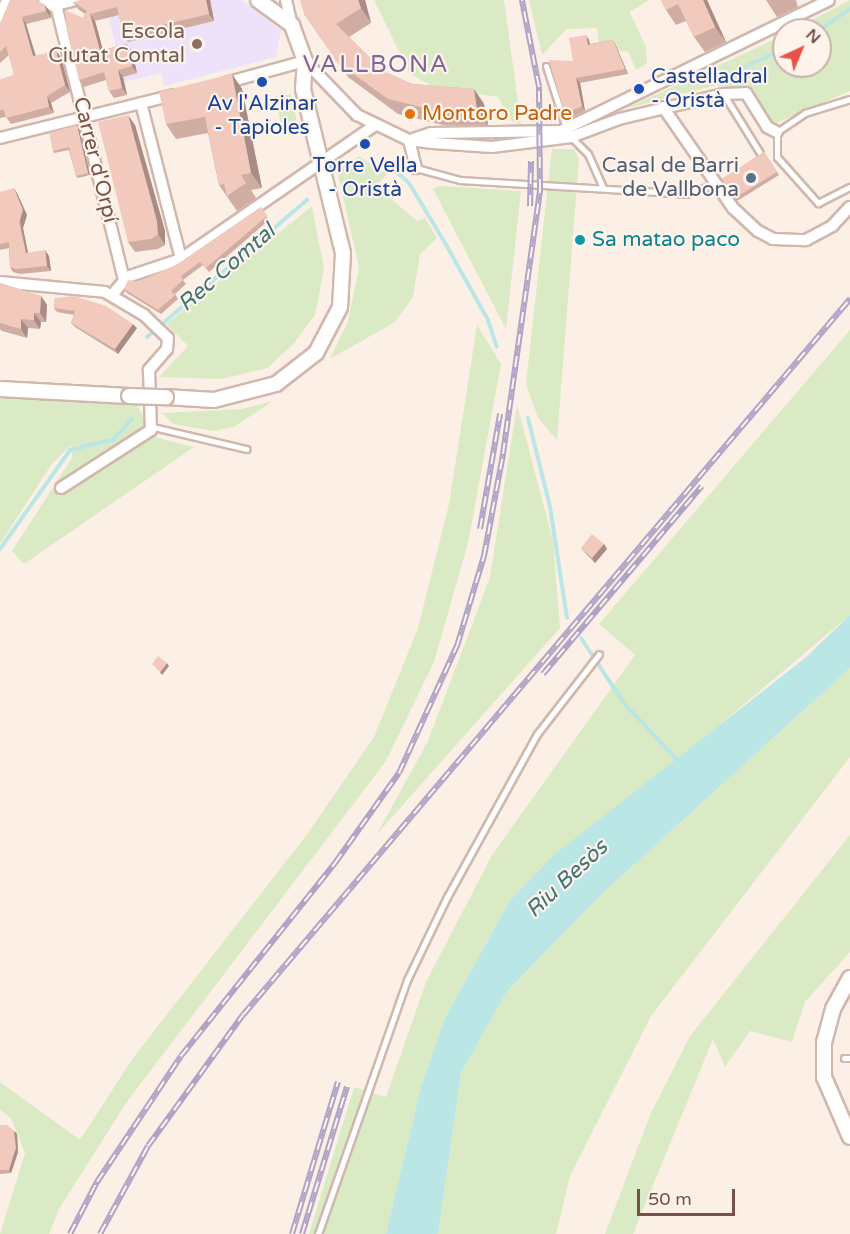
<!DOCTYPE html>
<html>
<head>
<meta charset="utf-8">
<style>
	body { margin:0 }
	#map { position:relative; width:850px; height:1234px; overflow:hidden; background:#fcf0e6; font-family:"Varela Round",sans-serif }
	div>[style] { position:absolute }
	.education>* { inset:0; background:#ede2f9 }
	.green>* { inset:0; background:#daeac4 }
	.water>* { inset:0; background:#bae6e5 }
	.stream>* { height:4px; margin:-2px; padding:0 2px; transform-origin:2px; border-radius:2px; background:#bae6e5 }
	.roads { filter:drop-shadow(2px 0 #d0b8ae) drop-shadow(-2px 0 #d0b8ae) drop-shadow(0 2px #d0b8ae) drop-shadow(0 -2px #d0b8ae) }
	.service>* { height:5px; margin:-2.5px; padding:0 2.5px; transform-origin:2.5px; border-radius:2.5px; background:#fff }
	.minor>* { height:10px; margin:-5px; padding:0 5px; transform-origin:5px; border-radius:5px; background:#fff }
	.tertiary>* { height:14px; margin:-7px; padding:0 7px; transform-origin:7px; border-radius:7px; background:#fff }
	.rail>* { height:6px; margin-top:-3px; transform-origin:0; background:repeating-linear-gradient(90deg,#fff4ec 0 11px,#b0a4c6 0 22px); box-sizing:border-box; border-block:2px solid #b0a4c6 }
	.bridges { filter:drop-shadow(2px 0 #d0b8ae) drop-shadow(-2px 0 #d0b8ae) drop-shadow(0 2px #d0b8ae) drop-shadow(0 -2px #d0b8ae) }
	.tertiary-bridge>* { height:14px; margin:-7px; padding:0 7px; transform-origin:7px; border-radius:7px; background:#fff }
	.wall>* { inset:0; background:#d0ada3 }
	.shaded-wall>* { inset:0; background:#a98d84 }
	.building>* { inset:0; background:#f2c9bd }
	.dots>* { width:16px; height:16px; translate:-50% -50%; box-sizing:border-box; border:3px solid #fff4ec; border-radius:50% }
	span { translate:-50% -50%; white-space:nowrap; text-align:center; line-height:1.15; -webkit-text-stroke:4.5px #fff4ec; paint-order:stroke }
	.education-label { font-size:21px; color:#785e54 }
	.right { translate:-100% -50%; text-align:right }
	.transit-label { font-size:21px; color:#164399 }
	.left { translate:0 -50%; text-align:left }
	.food-label { font-size:21px; color:#c56008 }
	.street-label { font-size:21px; color:#76524a }
	.service-label { font-size:21px; color:#4e5e75 }
	.culture-label { font-size:21px; color:#0d838f }
	.water-label { font-size:22px; color:#3b7474; font-style:italic }
	.quarter-label { font-size:24px; color:#7f6699; letter-spacing:1.5px }
	.north { position:absolute; left:772px; top:18px; width:60px; height:60px; box-sizing:border-box; background:#fff4ec; border:2px solid #c8b3ab; border-radius:50%; rotate:44deg; font-size:16px; font-weight:700; line-height:24px; text-align:center; color:#76524a }
	.north::after { content:''; display:block; margin:auto; width:21px; height:27px; background:#e7534a; clip-path:polygon(50% 0,100% 100%,50% 72%,0 100%) }
	.scale { position:absolute; left:637px; top:1189px; width:98px; height:27px; box-sizing:border-box; border:3px solid #76524a; border-top:0; padding-left:8px; font-size:18px; line-height:21px; white-space:nowrap; color:#76524a; -webkit-text-stroke:4px #fff4ec; paint-order:stroke }
</style>
</head>
<body>
<div id="map">
	<div class="education">
		<i style="clip-path:polygon(104px 0,242px 0,281px 30px,276px 57px,164px 86px,161px 73px,125px 82px)"></i>
	</div>
	<div class="green">
		<i style="clip-path:polygon(374px 0,504px 0,521px 124px,511px 121px,498px 97px,436px 88px,410px 74px)"></i>
		<i style="clip-path:polygon(529px 0,649px 0,630px 12px,646px 47px,647px 63px,636px 70px,628px 51px,600px 53px,597px 28px,567px 29px,542px 55px)"></i>
		<i style="clip-path:polygon(850px 0,850px 91px,770px 126px,748px 94px,717px 85px,625px 109px,784px 35px,784px 66px,820px 66px,820px 30px,793px 30px)"></i>
		<i style="clip-path:polygon(291px 94px,298px 127px,282px 130px,275px 97px)"></i>
		<i style="clip-path:polygon(552px 149px,574px 149px,579px 159px,557px 440px,538px 418px,526px 384px)"></i>
		<i style="clip-path:polygon(359px 156px,387px 174px,376px 186px,417px 221px,425px 218px,437px 238px,420px 254px,413px 297px,395px 322px,330px 359px,348px 321px,359px 268px,337px 170px)"></i>
		<i style="clip-path:polygon(439px 186px,521px 191px,506px 329px,433px 189px)"></i>
		<i style="clip-path:polygon(312px 206px,324px 269px,315px 315px,294px 343px,268px 368px,221px 379px,159px 377px,188px 346px,166px 324px)"></i>
		<i style="clip-path:polygon(477px 325px,501px 364px,468px 543px,434px 662px,386px 761px,126px 1103px,59px 1209px,49px 1234px,0 1234px,25px 1153px,11px 1118px,0 1110px,0 1082px,80px 1140px,133px 1058px,308px 833px,374px 737px,418px 628px,449px 504px)"></i>
		<i style="clip-path:polygon(850px 330px,850px 615px,509px 902px,445px 1018px,421px 1087px,386px 1234px,309px 1234px,354px 1087px,386px 1097px,426px 982px,492px 855px,635px 655px,599px 624px)"></i>
		<i style="clip-path:polygon(0 398px,137px 405px,154px 437px,194px 447px,24px 564px,12px 551px,72px 458px,71px 445px,51px 465px,0 544px)"></i>
		<i style="clip-path:polygon(273px 401px,234px 427px,213px 431px,173px 424px,162px 413px,242px 409px)"></i>
		<i style="clip-path:polygon(517px 405px,553px 540px,560px 628px,377px 834px,428px 741px,490px 577px)"></i>
		<i style="clip-path:polygon(850px 668px,850px 757px,651px 1016px,570px 1176px,556px 1234px,438px 1234px,461px 1073px,507px 991px,605px 891px)"></i>
		<i style="clip-path:polygon(850px 835px,850px 952px,805px 1002px,792px 1042px,750px 1031px,725px 1067px,713px 1039px,633px 1234px,605px 1234px,650px 1115px,690px 1036px)"></i>
	</div>
	<div class="water">
		<i style="clip-path:polygon(850px 615px,850px 668px,605px 891px,507px 991px,461px 1073px,438px 1234px,386px 1234px,421px 1087px,445px 1018px,509px 902px,554px 855px,805px 658px)"></i>
	</div>
	<div class="stream">
		<i style="left:825px;top:26px;width:30px;rotate:-34deg"></i>
		<i style="left:727px;top:75px;width:63px;rotate:-24.5deg"></i>
		<i style="left:385px;top:162px;width:32px;rotate:41deg"></i>
		<i style="left:409px;top:183px;width:70px;rotate:59deg"></i>
		<i style="left:445px;top:243px;width:88px;rotate:60.8deg"></i>
		<i style="left:488px;top:320px;width:28px;rotate:72deg"></i>
		<i style="left:147px;top:337px;width:211px;rotate:-40.6deg"></i>
		<i style="left:528px;top:418px;width:92px;rotate:76.1deg"></i>
		<i style="left:550px;top:507px;width:112px;rotate:81.3deg"></i>
		<i style="left:0;top:549px;width:121px;rotate:-54.7deg"></i>
		<i style="left:70px;top:450px;width:45px;rotate:-14deg"></i>
		<i style="left:114px;top:439px;width:27px;rotate:-48deg"></i>
		<i style="left:581px;top:638px;width:77px;rotate:56.7deg"></i>
		<i style="left:623px;top:702px;width:82px;rotate:47deg"></i>
	</div>
	<div class="roads">
		<div class="service">
			<i style="left:546px;top:66px;width:65px;rotate:72.1deg"></i>
			<i style="left:724px;top:95px;width:68px;rotate:58.2deg"></i>
			<i style="left:850px;top:99px;width:47px;rotate:162.7deg"></i>
			<i style="left:805px;top:113px;width:34px;rotate:146deg"></i>
			<i style="left:777px;top:132px;width:25px;rotate:90deg"></i>
			<i style="left:777px;top:157px;width:62px;rotate:48.3deg"></i>
			<i style="left:818px;top:203px;width:36px;rotate:-27deg"></i>
			<i style="left:571px;top:137px;width:24px;rotate:45deg"></i>
			<i style="left:588px;top:154px;width:36px;rotate:66deg"></i>
			<i style="left:416px;top:168px;width:46px;rotate:15.3deg"></i>
			<i style="left:460px;top:180px;width:227px;rotate:3.5deg"></i>
			<i style="left:687px;top:194px;width:30px;rotate:-20deg"></i>
			<i style="left:153px;top:427px;width:96px;rotate:13.3deg"></i>
			<i style="left:844px;top:1058px;width:6px"></i>
			<i style="left:318px;top:1234px;width:269px;rotate:-70.7deg"></i>
			<i style="left:407px;top:980px;width:92px;rotate:-64.3deg"></i>
			<i style="left:447px;top:897px;width:186px;rotate:-61.1deg"></i>
			<i style="left:537px;top:734px;width:101px;rotate:-52.2deg"></i>
		</div>
		<div class="minor">
			<i style="left:76px;top:0;width:21px;rotate:166deg"></i>
			<i style="left:56px;top:5px;width:283px;rotate:76.1deg"></i>
			<i style="left:286px;top:0;width:26px;rotate:77deg"></i>
			<i style="left:0;top:18px;width:19px;rotate:-69deg"></i>
			<i style="left:225px;top:83px;width:83px;rotate:-15.4deg"></i>
			<i style="left:305px;top:61px;width:75px;rotate:46.1deg"></i>
			<i style="left:357px;top:115px;width:58px;rotate:25.7deg"></i>
			<i style="left:409px;top:140px;width:24px;rotate:7deg"></i>
			<i style="left:433px;top:143px;width:59px;rotate:3.9deg"></i>
			<i style="left:492px;top:147px;width:80px;rotate:-7.2deg"></i>
			<i style="left:571px;top:137px;width:51px;rotate:-20.6deg"></i>
			<i style="left:619px;top:119px;width:107px;rotate:-13.5deg"></i>
			<i style="left:723px;top:94px;width:23px;rotate:-2deg"></i>
			<i style="left:746px;top:93px;width:40px;rotate:58deg"></i>
			<i style="left:767px;top:127px;width:11px;rotate:27deg"></i>
			<i style="left:141px;top:103px;width:161px;rotate:75.6deg"></i>
			<i style="left:663px;top:107px;width:123px;rotate:55.3deg"></i>
			<i style="left:733px;top:208px;width:34px;rotate:43deg"></i>
			<i style="left:758px;top:231px;width:17px;rotate:28deg"></i>
			<i style="left:773px;top:239px;width:33px;rotate:2deg"></i>
			<i style="left:806px;top:240px;width:30px;rotate:-28deg"></i>
			<i style="left:832px;top:226px;width:26px;rotate:-47deg"></i>
			<i style="left:0;top:138px;width:179px;rotate:-13.9deg"></i>
			<i style="left:413px;top:139px;width:19px;rotate:-18deg"></i>
			<i style="left:431px;top:133px;width:130px;rotate:-0.9deg"></i>
			<i style="left:561px;top:131px;width:298px;rotate:-26deg"></i>
			<i style="left:409px;top:140px;width:29px;rotate:76deg"></i>
			<i style="left:0;top:282px;width:105px;rotate:5.4deg"></i>
			<i style="left:105px;top:292px;width:45px;rotate:30.5deg"></i>
			<i style="left:144px;top:315px;width:33px;rotate:44deg"></i>
			<i style="left:168px;top:338px;width:11px;rotate:95deg"></i>
			<i style="left:167px;top:349px;width:28px;rotate:131deg"></i>
			<i style="left:149px;top:370px;width:60px;rotate:88.1deg"></i>
			<i style="left:151px;top:430px;width:107px;rotate:147.2deg"></i>
			<i style="left:112px;top:295px;width:23px;rotate:-50deg"></i>
			<i style="left:127px;top:277px;width:57px;rotate:-18.4deg"></i>
			<i style="left:181px;top:259px;width:236px;rotate:-34.6deg"></i>
		</div>
		<div class="tertiary">
			<i style="left:46px;top:0;width:11px;rotate:27deg"></i>
			<i style="left:0;top:389px;width:129px;rotate:3.1deg"></i>
			<i style="left:166px;top:397px;width:48px;rotate:3.6deg"></i>
			<i style="left:214px;top:400px;width:64px;rotate:-14.5deg"></i>
			<i style="left:276px;top:384px;width:51px;rotate:-37.8deg"></i>
			<i style="left:316px;top:353px;width:52px;rotate:-62.4deg"></i>
			<i style="left:340px;top:307px;width:54px;rotate:-86.8deg"></i>
			<i style="left:343px;top:253px;width:169px;rotate:-103.7deg"></i>
			<i style="left:303px;top:89px;width:28px;rotate:-86deg"></i>
			<i style="left:305px;top:61px;width:38px;rotate:-110deg"></i>
			<i style="left:292px;top:25px;width:42px;rotate:-143.7deg"></i>
			<i style="left:850px;top:978px;width:35px;rotate:119deg"></i>
			<i style="left:833px;top:1009px;width:34px;rotate:105deg"></i>
			<i style="left:824px;top:1042px;width:35px;rotate:90deg"></i>
			<i style="left:824px;top:1077px;width:65px;rotate:66.6deg"></i>
		</div>
	</div>
	<div class="rail">
		<i style="left:530px;top:206px;width:45px;rotate:-88.7deg"></i>
		<i style="left:480px;top:529px;width:117px;rotate:-80.1deg"></i>
		<i style="left:543px;top:674px;width:246px;rotate:-49.8deg"></i>
		<i style="left:70px;top:1234px;width:59px;rotate:-62.6deg"></i>
		<i style="left:97px;top:1182px;width:151px;rotate:-56.3deg"></i>
		<i style="left:181px;top:1056px;width:247px;rotate:-51.4deg"></i>
		<i style="left:335px;top:863px;width:110px;rotate:-54.6deg"></i>
		<i style="left:399px;top:773px;width:140px;rotate:-65.5deg"></i>
		<i style="left:457px;top:646px;width:94px;rotate:-73.3deg"></i>
		<i style="left:484px;top:556px;width:104px;rotate:-79.4deg"></i>
		<i style="left:503px;top:454px;width:267px;rotate:-82deg"></i>
		<i style="left:540px;top:190px;width:103px;rotate:-90.6deg"></i>
		<i style="left:539px;top:87px;width:89px;rotate:-101.1deg"></i>
		<i style="left:100px;top:1234px;width:100px;rotate:-61.4deg"></i>
		<i style="left:148px;top:1146px;width:162px;rotate:-54.1deg"></i>
		<i style="left:243px;top:1015px;width:939px;rotate:-49.71deg"></i>
		<i style="left:292px;top:1234px;width:159px;rotate:-73.2deg"></i>
		<i style="left:302px;top:1234px;width:154px;rotate:-73deg"></i>
	</div>
	<div class="bridges">
		<div class="tertiary-bridge">
			<i style="left:129px;top:396px;width:37px;rotate:2deg"></i>
		</div>
	</div>
	<div class="wall">
		<i style="clip-path:polygon(210px 0,214px 21px,128px 42px,123px 34px,119px 15px,95px 21px,103px 50px,126px 44px,132px 51px,137px 73px,123px 77px,127px 95px,114px 98px,109px 91px,106px 80px,84px 87px,79px 80px,83px 18px,85px 14px,78px 9px,73px 2px)"></i>
		<i style="clip-path:polygon(365px 0,371px 23px,349px 37px,383px 71px,412px 84px,474px 89px,484px 104px,488px 125px,443px 125px,398px 114px,348px 77px,304px 14px)"></i>
		<i style="clip-path:polygon(661px 0,707px 0,726px 42px,705px 52px,694px 37px,686px 21px,676px 25px,666px 10px)"></i>
		<i style="clip-path:polygon(766px 0,796px 0,798px 7px,777px 17px)"></i>
		<i style="clip-path:polygon(45px 5px,50px 12px,51px 18px,26px 24px,35px 56px,61px 57px,70px 92px,51px 103px,54px 113px,11px 124px,6px 117px,0 118px,0 80px,14px 75px,9px 55px,0 63px,0 23px)"></i>
		<i style="clip-path:polygon(589px 40px,590px 44px,613px 40px,616px 46px,628px 74px,580px 83px,585px 111px,568px 119px,565px 114px,573px 61px)"></i>
		<i style="clip-path:polygon(232px 74px,242px 89px,262px 188px,251px 190px,256px 198px,237px 211px,219px 185px,208px 133px,176px 139px,166px 124px)"></i>
		<i style="clip-path:polygon(135px 125px,165px 231px,165px 245px,158px 249px,135px 252px,128px 242px)"></i>
		<i style="clip-path:polygon(79px 128px,90px 175px,78px 178px,76px 176px,69px 150px,54px 153px,53px 151px)"></i>
		<i style="clip-path:polygon(764px 152px,779px 175px,737px 201px,722px 179px)"></i>
		<i style="clip-path:polygon(0 192px,17px 193px,27px 215px,23px 228px,28px 253px,49px 256px,51px 271px,20px 274px,13px 272px,10px 267px,9px 248px,0 250px)"></i>
		<i style="clip-path:polygon(261px 207px,269px 220px,209px 272px,203px 265px,183px 280px,186px 284px,175px 294px,178px 299px,161px 314px,127px 293px,124px 289px,178px 264px)"></i>
		<i style="clip-path:polygon(0 283px,41px 296px,47px 305px,46px 322px,41px 322px,40px 329px,28px 328px,27px 338px,2px 331px,0 329px)"></i>
		<i style="clip-path:polygon(55px 298px,137px 328px,118px 354px,75px 327px,71px 323px,74px 315px,57px 312px,54px 308px)"></i>
		<i style="clip-path:polygon(604px 544px,607px 549px,595px 563px,585px 553px,581px 548px)"></i>
		<i style="clip-path:polygon(0 1125px,14px 1131px,17px 1134px,18px 1152px,11px 1173px,0 1174px)"></i>
	</div>
	<div class="shaded-wall">
		<i style="clip-path:polygon(206px 0,210px 0,214px 21px,209px 14px)"></i>
		<i style="clip-path:polygon(358px 0,365px 0,371px 23px,361px 8px)"></i>
		<i style="clip-path:polygon(703px 0,707px 0,726px 42px,715px 27px)"></i>
		<i style="clip-path:polygon(45px 5px,50px 12px,51px 18px,46px 11px)"></i>
		<i style="clip-path:polygon(90px 14px,95px 21px,105px 58px,100px 51px)"></i>
		<i style="clip-path:polygon(22px 17px,26px 24px,38px 63px,33px 56px)"></i>
		<i style="clip-path:polygon(586px 35px,589px 40px,591px 50px,588px 45px)"></i>
		<i style="clip-path:polygon(613px 40px,616px 46px,628px 74px,625px 69px)"></i>
		<i style="clip-path:polygon(126px 44px,132px 51px,137px 73px,132px 66px)"></i>
		<i style="clip-path:polygon(56px 51px,61px 57px,70px 92px,65px 85px)"></i>
		<i style="clip-path:polygon(118px 70px,123px 77px,127px 95px,122px 88px)"></i>
		<i style="clip-path:polygon(232px 74px,242px 89px,262px 188px,251px 173px)"></i>
		<i style="clip-path:polygon(576px 78px,580px 83px,585px 111px,582px 106px)"></i>
		<i style="clip-path:polygon(474px 89px,484px 104px,488px 125px,477px 110px)"></i>
		<i style="clip-path:polygon(47px 96px,51px 103px,54px 113px,49px 107px)"></i>
		<i style="clip-path:polygon(128px 115px,135px 125px,165px 231px,165px 245px,158px 234px)"></i>
		<i style="clip-path:polygon(77px 125px,79px 128px,90px 175px,88px 173px)"></i>
		<i style="clip-path:polygon(14px 188px,17px 193px,27px 215px,23px 228px,29px 258px,26px 253px)"></i>
		<i style="clip-path:polygon(45px 250px,49px 256px,51px 271px,47px 266px)"></i>
		<i style="clip-path:polygon(41px 296px,47px 305px,46px 322px,40px 313px)"></i>
		<i style="clip-path:polygon(34px 313px,41px 322px,40px 329px,34px 320px)"></i>
		<i style="clip-path:polygon(21px 319px,28px 328px,27px 338px,21px 329px)"></i>
		<i style="clip-path:polygon(133px 324px,137px 328px,118px 354px,115px 349px)"></i>
		<i style="clip-path:polygon(604px 544px,607px 549px,595px 563px,592px 558px)"></i>
		<i style="clip-path:polygon(167px 663px,169px 666px,162px 675px,160px 672px)"></i>
		<i style="clip-path:polygon(14px 1131px,17px 1134px,18px 1152px,11px 1173px,9px 1170px)"></i>
	</div>
	<div class="building">
		<i style="clip-path:polygon(10px 0,37px 0,45px 5px,46px 11px,22px 17px,33px 56px,56px 51px,65px 85px,47px 96px,49px 107px,6px 118px,4px 110px,0 110px,0 80px,14px 75px,6px 46px,0 52px,0 23px)"></i>
		<i style="clip-path:polygon(80px 0,206px 0,209px 14px,123px 34px,117px 7px,90px 14px,100px 51px,126px 44px,132px 66px,118px 70px,122px 88px,109px 91px,104px 72px,79px 80px,67px 32px,65px 10px,83px 18px,87px 11px,73px 2px)"></i>
		<i style="clip-path:polygon(300px 0,358px 0,361px 8px,336px 24px,383px 71px,412px 84px,474px 89px,477px 110px,433px 110px,388px 99px,337px 62px,304px 14px)"></i>
		<i style="clip-path:polygon(661px 0,703px 0,715px 27px,694px 37px,678px 4px,666px 10px)"></i>
		<i style="clip-path:polygon(586px 35px,588px 45px,613px 40px,625px 69px,576px 78px,582px 106px,565px 114px,549px 60px,573px 61px,569px 38px)"></i>
		<i style="clip-path:polygon(232px 74px,251px 173px,241px 175px,246px 183px,227px 196px,224px 184px,219px 185px,205px 117px,166px 124px,159px 92px)"></i>
		<i style="clip-path:polygon(128px 115px,157px 221px,158px 234px,151px 239px,128px 242px,98px 122px)"></i>
		<i style="clip-path:polygon(77px 125px,88px 173px,76px 176px,69px 147px,53px 151px,49px 133px)"></i>
		<i style="clip-path:polygon(764px 152px,777px 172px,735px 198px,722px 179px)"></i>
		<i style="clip-path:polygon(14px 188px,23px 210px,19px 223px,26px 253px,45px 250px,47px 266px,16px 269px,10px 267px,9px 242px,0 244px,0 192px)"></i>
		<i style="clip-path:polygon(261px 207px,267px 216px,206px 268px,200px 262px,181px 276px,183px 280px,171px 291px,175px 295px,158px 310px,124px 289px,128px 280px,138px 282px,178px 264px)"></i>
		<i style="clip-path:polygon(0 283px,41px 296px,40px 313px,34px 313px,34px 320px,21px 319px,21px 329px,0 323px)"></i>
		<i style="clip-path:polygon(74px 296px,106px 306px,133px 324px,115px 349px,71px 323px,75px 311px,54px 308px,55px 298px)"></i>
		<i style="clip-path:polygon(592px 534px,604px 544px,592px 558px,581px 548px)"></i>
		<i style="clip-path:polygon(158px 656px,167px 663px,160px 672px,152px 664px)"></i>
		<i style="clip-path:polygon(0 1125px,7px 1125px,14px 1131px,16px 1148px,9px 1170px,0 1170px)"></i>
	</div>
	<div class="dots">
		<i style="left:197px;top:44px;background:#8d6e63"></i>
		<i style="left:262px;top:82px;background:#1a4fb4"></i>
		<i style="left:639px;top:89px;background:#1a4fb4"></i>
		<i style="left:410px;top:114px;background:#e8710a"></i>
		<i style="left:365px;top:144px;background:#1a4fb4"></i>
		<i style="left:751px;top:178px;background:#5c6f8a"></i>
		<i style="left:580px;top:240px;background:#0f9aa8"></i>
	</div>
	<div class="education-label">
		<span class="right" style="left:185px;top:44px">Escola<br>Ciutat Comtal</span>
	</div>
	<div class="transit-label">
		<span class="left" style="left:651px;top:89px">Castelladral<br>- Oristà</span>
		<span style="left:262px;top:116px">Av l'Alzinar<br>- Tapioles</span>
		<span style="left:365px;top:178px">Torre Vella<br>- Oristà</span>
	</div>
	<div class="food-label">
		<span class="left" style="left:422px;top:114px">Montoro Padre</span>
	</div>
	<div class="street-label">
		<span style="left:95px;top:160px;rotate:76deg">Carrer d'Orpí</span>
	</div>
	<div class="service-label">
		<span class="right" style="left:739px;top:178px">Casal de Barri<br>de Vallbona</span>
	</div>
	<div class="culture-label">
		<span class="left" style="left:592px;top:240px">Sa matao paco</span>
	</div>
	<div class="water-label">
		<span style="left:227px;top:268px;rotate:-41deg">Rec Comtal</span>
		<span style="left:567px;top:879px;rotate:-43deg">Riu Besòs</span>
	</div>
	<div class="quarter-label">
		<span style="left:376px;top:65px">VALLBONA</span>
	</div>
	<div class="north">N</div>
	<div class="scale">50 m</div>
</div>
</body>
</html>
